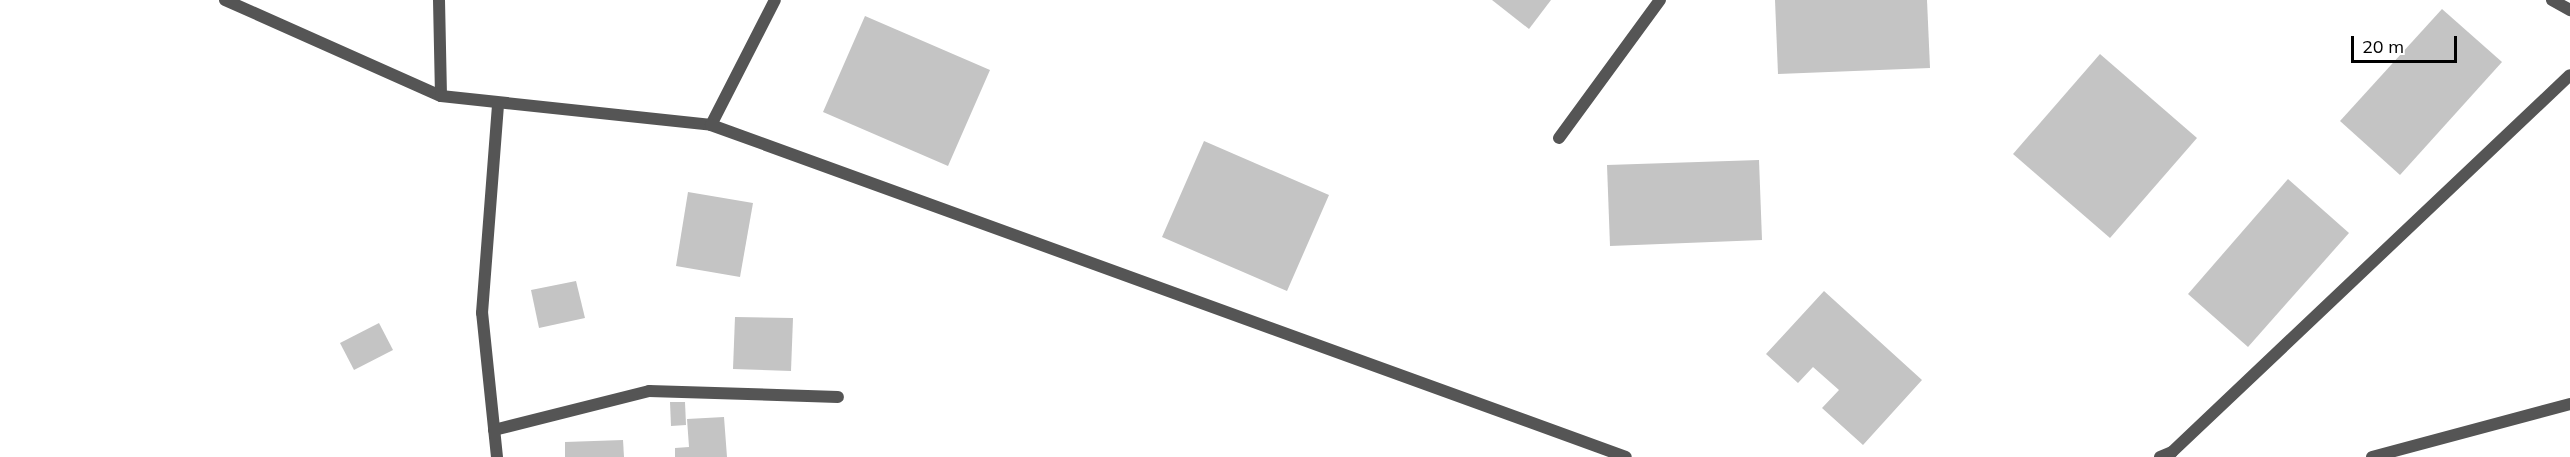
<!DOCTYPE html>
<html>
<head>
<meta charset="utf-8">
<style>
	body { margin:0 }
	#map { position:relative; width:2570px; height:457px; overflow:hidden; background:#fff; font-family:Mulish,sans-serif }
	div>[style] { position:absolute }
	.building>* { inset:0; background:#c4c4c4 }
	.lane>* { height:12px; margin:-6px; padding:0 6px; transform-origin:6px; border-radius:6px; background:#555 }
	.street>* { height:12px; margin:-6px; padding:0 6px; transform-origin:6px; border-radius:6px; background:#555 }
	span { translate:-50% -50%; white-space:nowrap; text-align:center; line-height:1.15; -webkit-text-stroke:6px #fff; paint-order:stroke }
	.scale { position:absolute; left:2351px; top:36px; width:106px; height:27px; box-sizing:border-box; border:3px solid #000; border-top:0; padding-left:8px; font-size:18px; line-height:21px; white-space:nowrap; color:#000; -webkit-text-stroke:4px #fff; paint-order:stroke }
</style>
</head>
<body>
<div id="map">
	<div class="building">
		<i style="clip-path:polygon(1492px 0,1551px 0,1529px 29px)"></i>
		<i style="clip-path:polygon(1775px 0,1927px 0,1930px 68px,1778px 74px)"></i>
		<i style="clip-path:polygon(2442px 9px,2502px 62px,2400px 175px,2340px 121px)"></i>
		<i style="clip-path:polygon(865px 16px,990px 70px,948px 166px,823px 112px)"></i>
		<i style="clip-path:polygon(2100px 54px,2197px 138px,2110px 238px,2013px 154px)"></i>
		<i style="clip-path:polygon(1204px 141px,1329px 195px,1287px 291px,1162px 237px)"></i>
		<i style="clip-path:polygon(1759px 160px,1762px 240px,1610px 246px,1607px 165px)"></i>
		<i style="clip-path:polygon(2288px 179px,2349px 233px,2248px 347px,2188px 294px)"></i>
		<i style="clip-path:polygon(688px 192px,753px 203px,740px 277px,676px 266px)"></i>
		<i style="clip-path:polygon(576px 281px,585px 318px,539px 328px,531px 290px)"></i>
		<i style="clip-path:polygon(1824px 291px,1922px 380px,1863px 445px,1822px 408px,1839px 390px,1813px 367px,1798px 383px,1766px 354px)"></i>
		<i style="clip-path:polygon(735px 317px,793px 318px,791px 371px,733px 369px)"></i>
		<i style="clip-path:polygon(379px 323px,393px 350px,354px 370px,340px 343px)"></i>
		<i style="clip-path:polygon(670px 402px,685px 402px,686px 425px,671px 426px)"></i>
		<i style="clip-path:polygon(724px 417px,727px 457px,675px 457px,675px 448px,689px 447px,687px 419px)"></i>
		<i style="clip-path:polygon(623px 440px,624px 457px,565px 457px,565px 442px)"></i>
	</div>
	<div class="lane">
		<i style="left:439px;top:0;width:96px;rotate:88.8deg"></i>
		<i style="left:494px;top:430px;width:160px;rotate:-14.1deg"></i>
		<i style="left:649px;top:391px;width:189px;rotate:1.8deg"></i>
		<i style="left:497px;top:457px;width:145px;rotate:-95.9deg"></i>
		<i style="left:482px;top:313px;width:209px;rotate:-85.6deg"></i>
	</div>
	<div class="street">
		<i style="left:225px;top:0;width:236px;rotate:24deg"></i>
		<i style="left:441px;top:96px;width:272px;rotate:6.1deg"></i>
		<i style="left:711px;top:125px;width:140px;rotate:-62.9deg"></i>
		<i style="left:2552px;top:0;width:21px;rotate:29deg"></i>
		<i style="left:711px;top:125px;width:973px;rotate:19.94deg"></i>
		<i style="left:1559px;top:138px;width:171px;rotate:-53.8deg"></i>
		<i style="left:2160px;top:457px;width:13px;rotate:-23deg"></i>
		<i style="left:2172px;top:452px;width:548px;rotate:-43.45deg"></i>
		<i style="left:2372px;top:457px;width:205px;rotate:-15deg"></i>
	</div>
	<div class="scale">20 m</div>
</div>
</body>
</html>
